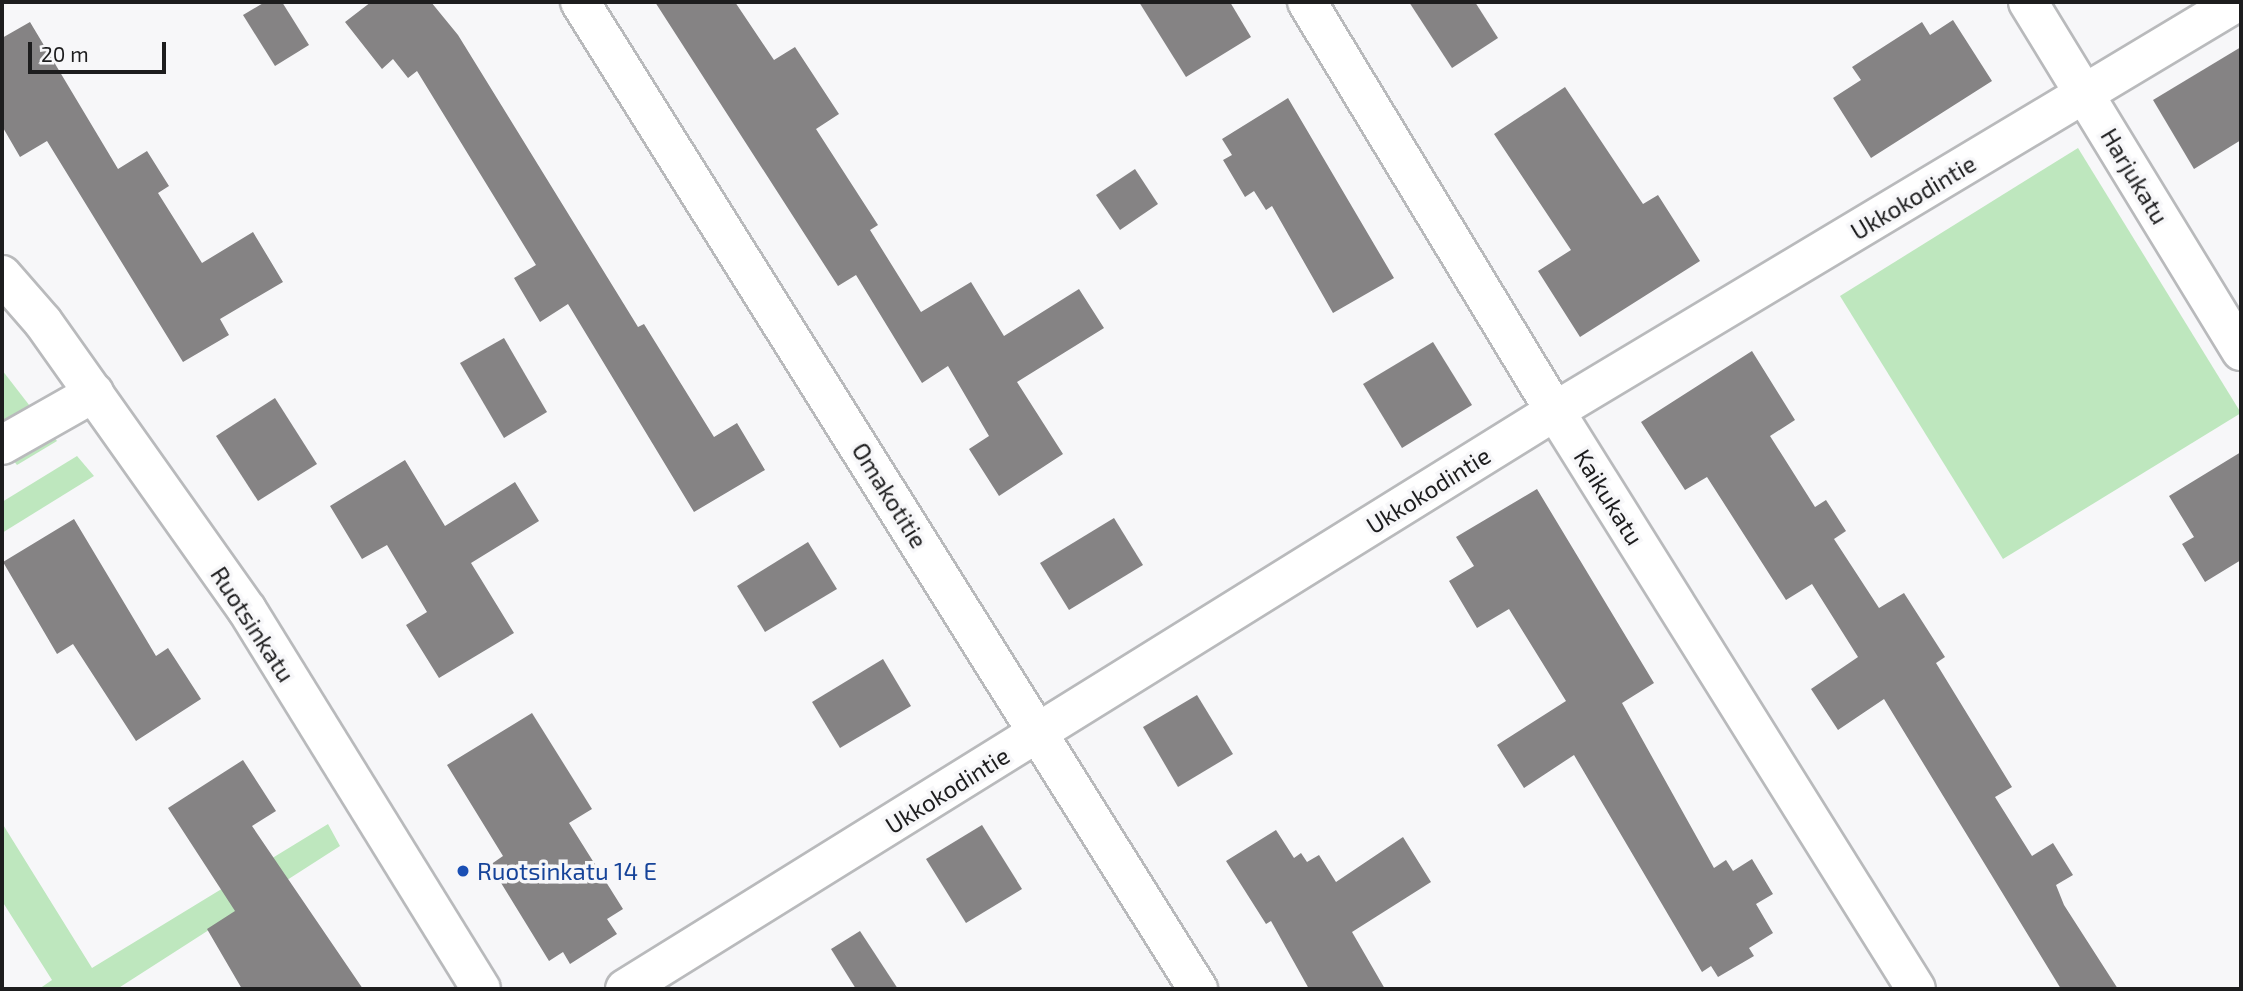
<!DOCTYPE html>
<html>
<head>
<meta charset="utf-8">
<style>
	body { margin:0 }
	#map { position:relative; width:2243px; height:991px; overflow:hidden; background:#f7f7f9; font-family:"Exo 2",sans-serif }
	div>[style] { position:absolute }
	.green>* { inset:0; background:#bee7be }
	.building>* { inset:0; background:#858384 }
	.roads { filter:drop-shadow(2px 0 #b9babc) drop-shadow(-2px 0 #b9babc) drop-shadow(0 2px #b9babc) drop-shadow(0 -2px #b9babc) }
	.street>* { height:38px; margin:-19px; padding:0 19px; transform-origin:19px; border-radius:19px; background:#fff }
	.secondary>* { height:38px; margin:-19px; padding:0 19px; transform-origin:19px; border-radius:19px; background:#fff }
	.dots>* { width:19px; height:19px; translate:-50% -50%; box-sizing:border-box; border:4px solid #f7f7f9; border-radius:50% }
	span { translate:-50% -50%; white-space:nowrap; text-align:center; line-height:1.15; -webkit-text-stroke:7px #f7f7f9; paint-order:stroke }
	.street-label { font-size:24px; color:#1d1d1e }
	.transit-label { font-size:24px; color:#164399 }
	.left { translate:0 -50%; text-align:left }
	.frame { position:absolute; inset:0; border:4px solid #1d1d1e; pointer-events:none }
	.scale { position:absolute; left:28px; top:42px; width:138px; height:32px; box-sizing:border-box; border:4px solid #1d1d1e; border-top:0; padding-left:9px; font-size:21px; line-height:24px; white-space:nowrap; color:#1d1d1e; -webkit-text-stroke:5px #f7f7f9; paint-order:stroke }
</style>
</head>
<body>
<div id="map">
	<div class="green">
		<i style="clip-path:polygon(2078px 148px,2241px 413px,2003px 559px,1840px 296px)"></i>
		<i style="clip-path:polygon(2px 370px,57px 441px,17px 465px,2px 446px)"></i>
		<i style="clip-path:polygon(77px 456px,94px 476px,2px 533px,2px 502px)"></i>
		<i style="clip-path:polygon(2px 823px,92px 968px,328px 824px,340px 846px,117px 989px,39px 989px,52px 980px,2px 901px)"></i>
	</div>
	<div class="building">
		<i style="clip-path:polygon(265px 2px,282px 2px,309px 45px,275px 66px,243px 15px)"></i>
		<i style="clip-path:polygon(371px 2px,431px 2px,458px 35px,638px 327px,644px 324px,714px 437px,737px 423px,765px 470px,694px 512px,568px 304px,540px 322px,514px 278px,536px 265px,417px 71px,408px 78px,393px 59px,382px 69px,345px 22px)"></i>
		<i style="clip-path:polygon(655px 2px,735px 2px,774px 60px,795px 47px,839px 114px,816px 129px,878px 225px,870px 230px,921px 312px,971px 282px,1004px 336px,1079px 289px,1104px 328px,1017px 382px,1063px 454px,999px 496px,969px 449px,989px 436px,948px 366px,922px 383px,856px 275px,838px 286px)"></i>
		<i style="clip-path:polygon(1139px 2px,1230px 2px,1251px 37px,1186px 77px)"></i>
		<i style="clip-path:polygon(1409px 2px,1475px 2px,1498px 38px,1452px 68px)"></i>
		<i style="clip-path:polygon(1953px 20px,1992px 81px,1871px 158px,1833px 98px,1861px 80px,1852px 67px,1922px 22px,1930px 35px)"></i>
		<i style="clip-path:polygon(30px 22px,118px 169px,147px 151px,169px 186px,158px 193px,202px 263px,253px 232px,283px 282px,220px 319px,229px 335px,183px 362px,47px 141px,20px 157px,2px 126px,2px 38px)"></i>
		<i style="clip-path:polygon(2241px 47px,2241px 140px,2194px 169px,2153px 100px)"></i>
		<i style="clip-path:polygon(1565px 87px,1643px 204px,1658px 195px,1700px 261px,1580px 337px,1538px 271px,1571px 250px,1494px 134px)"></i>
		<i style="clip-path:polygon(1288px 98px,1394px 278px,1333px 313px,1272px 206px,1266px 210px,1254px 191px,1245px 197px,1223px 160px,1232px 155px,1222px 139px)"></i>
		<i style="clip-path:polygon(1135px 169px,1158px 204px,1120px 230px,1096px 195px)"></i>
		<i style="clip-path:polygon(504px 338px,547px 412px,504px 438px,460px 363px)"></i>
		<i style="clip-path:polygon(1433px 342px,1472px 405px,1402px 448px,1363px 384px)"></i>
		<i style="clip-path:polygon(1752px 351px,1795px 420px,1770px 436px,1815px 507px,1826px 500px,1846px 531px,1834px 539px,1879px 608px,1904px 593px,1945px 657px,1936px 663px,2012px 787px,1995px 797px,2032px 856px,2053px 843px,2073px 875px,2056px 885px,2064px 905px,2118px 989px,2061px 989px,1884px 699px,1838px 730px,1811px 689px,1858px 657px,1812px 584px,1786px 600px,1707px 477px,1685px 490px,1641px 422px)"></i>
		<i style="clip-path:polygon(275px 398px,317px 464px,258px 501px,216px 436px)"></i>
		<i style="clip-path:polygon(2241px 452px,2241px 560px,2205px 582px,2182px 544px,2194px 537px,2169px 496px)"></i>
		<i style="clip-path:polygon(405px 460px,445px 526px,515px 482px,539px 521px,471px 563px,514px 633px,439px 678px,406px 625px,427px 612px,387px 545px,362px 559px,330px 506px)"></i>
		<i style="clip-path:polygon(1537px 489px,1654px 683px,1622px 703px,1714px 868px,1726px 860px,1733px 871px,1752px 859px,1773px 894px,1756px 904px,1773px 933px,1749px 948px,1754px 956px,1718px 977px,1711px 966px,1702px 972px,1574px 755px,1524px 788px,1497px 745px,1566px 701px,1509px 609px,1477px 628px,1449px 581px,1474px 566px,1456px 537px)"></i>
		<i style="clip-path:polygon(1114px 518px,1143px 565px,1069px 610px,1040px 563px)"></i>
		<i style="clip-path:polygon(74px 519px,156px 656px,168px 648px,201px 699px,136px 741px,73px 644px,57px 654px,3px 562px)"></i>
		<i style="clip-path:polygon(808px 542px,837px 589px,765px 632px,737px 586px)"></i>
		<i style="clip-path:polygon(883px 659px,911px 706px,840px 748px,812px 702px)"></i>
		<i style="clip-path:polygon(1197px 695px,1233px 754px,1178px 787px,1143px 727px)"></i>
		<i style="clip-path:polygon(532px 713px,592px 809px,569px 823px,623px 909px,607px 919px,617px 934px,570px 964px,563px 952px,549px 961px,490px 865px,503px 856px,447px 765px)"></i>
		<i style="clip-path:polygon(243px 760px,276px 811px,252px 826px,363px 989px,242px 989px,207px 929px,235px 911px,168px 808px)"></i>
		<i style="clip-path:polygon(982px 825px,1022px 889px,966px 923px,926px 859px)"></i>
		<i style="clip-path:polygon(1276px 830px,1294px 858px,1301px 853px,1307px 862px,1319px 855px,1336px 882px,1403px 837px,1431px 882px,1352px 932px,1385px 989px,1309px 989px,1271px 921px,1266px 924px,1226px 861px)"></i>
		<i style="clip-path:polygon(860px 931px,898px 989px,856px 989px,831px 949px)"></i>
	</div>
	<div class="roads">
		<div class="street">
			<i style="left:580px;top:2px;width:1165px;rotate:57.95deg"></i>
			<i style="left:1307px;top:2px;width:478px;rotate:58.8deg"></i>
			<i style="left:1555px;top:411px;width:681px;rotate:58.01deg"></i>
			<i style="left:2028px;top:2px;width:409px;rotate:58.6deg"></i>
			<i style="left:2px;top:445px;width:106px;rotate:-29.5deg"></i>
			<i style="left:625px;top:989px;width:1095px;rotate:-31.86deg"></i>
			<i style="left:1555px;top:411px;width:795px;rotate:-30.95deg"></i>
		</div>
		<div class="secondary">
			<i style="left:2px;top:275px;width:62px;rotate:48.9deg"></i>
			<i style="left:43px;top:322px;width:353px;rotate:54.7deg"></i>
			<i style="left:247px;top:610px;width:445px;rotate:58.3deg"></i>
		</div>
	</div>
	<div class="dots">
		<i style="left:463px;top:871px;background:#1a4fb4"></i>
	</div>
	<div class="street-label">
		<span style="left:2135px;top:176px;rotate:59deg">Harjukatu</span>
		<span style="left:1913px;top:197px;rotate:-31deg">Ukkokodintie</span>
		<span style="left:1428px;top:490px;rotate:-32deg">Ukkokodintie</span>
		<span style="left:890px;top:495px;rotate:58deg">Omakotitie</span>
		<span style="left:1609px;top:497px;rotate:58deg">Kaikukatu</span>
		<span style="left:253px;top:624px;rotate:57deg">Ruotsinkatu</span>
		<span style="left:947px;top:790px;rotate:-32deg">Ukkokodintie</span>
	</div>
	<div class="transit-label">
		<span class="left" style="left:477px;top:871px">Ruotsinkatu 14 E</span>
	</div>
	<div class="frame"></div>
	<div class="scale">20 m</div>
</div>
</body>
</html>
